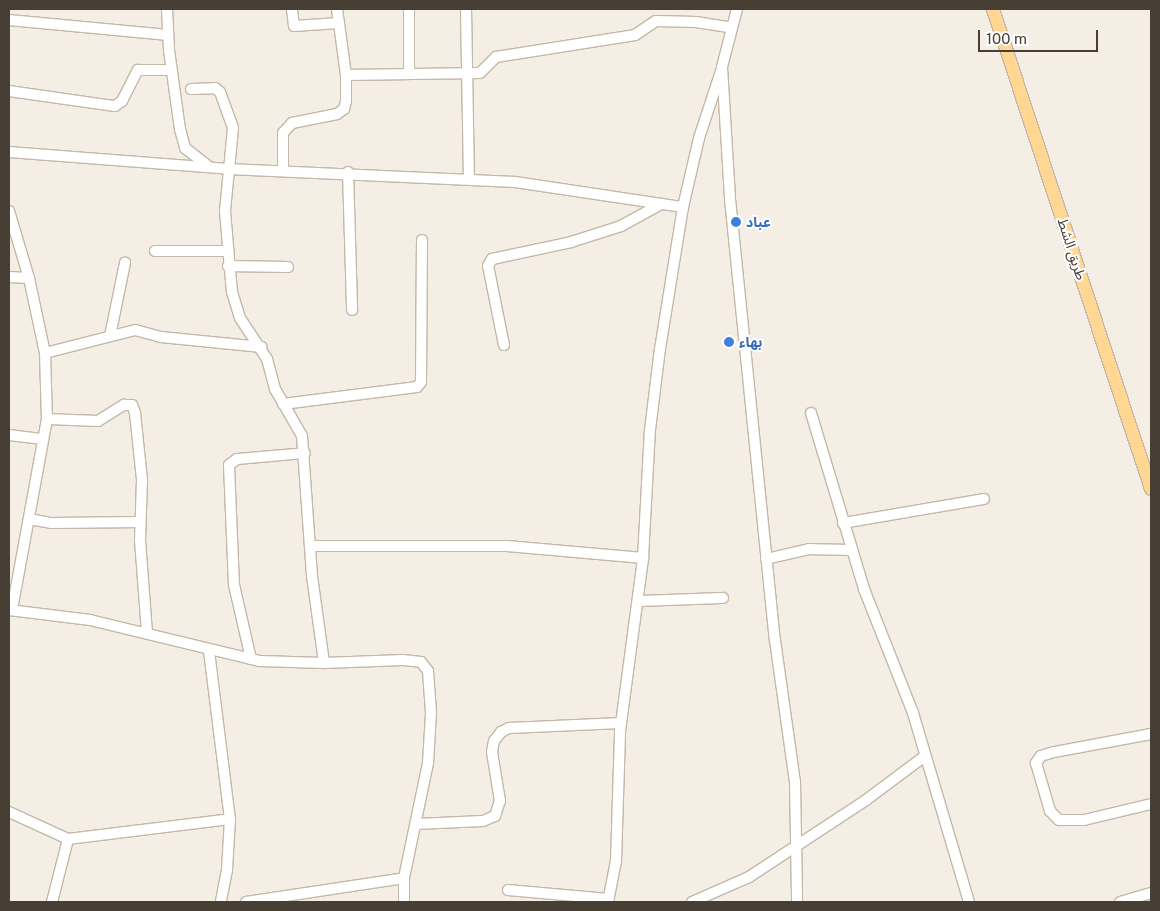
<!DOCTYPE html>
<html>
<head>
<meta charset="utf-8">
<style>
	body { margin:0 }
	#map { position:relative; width:1160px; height:911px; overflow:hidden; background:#f4eee5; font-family:"Public Sans","Noto Sans Arabic",sans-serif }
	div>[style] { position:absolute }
	.roads { filter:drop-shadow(1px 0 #c3b8a9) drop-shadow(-1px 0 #c3b8a9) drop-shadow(0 1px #c3b8a9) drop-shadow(0 -1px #c3b8a9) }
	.minor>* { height:10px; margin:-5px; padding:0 5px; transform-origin:5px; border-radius:5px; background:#fff }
	.major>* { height:12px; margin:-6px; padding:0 6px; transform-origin:6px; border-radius:6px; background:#ffd793 }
	.dots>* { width:14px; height:14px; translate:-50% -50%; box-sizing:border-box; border:2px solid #fff; border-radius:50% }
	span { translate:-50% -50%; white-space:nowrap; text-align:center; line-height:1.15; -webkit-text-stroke:4px #fff; paint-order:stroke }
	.shop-label { font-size:14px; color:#366cbe; font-weight:700 }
	.left { translate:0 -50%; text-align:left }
	.street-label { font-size:14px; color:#473e34 }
	.frame { position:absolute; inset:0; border:10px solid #473e34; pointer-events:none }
	.scale { position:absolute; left:978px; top:30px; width:120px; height:22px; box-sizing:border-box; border:2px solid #473e34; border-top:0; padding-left:6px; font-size:15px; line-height:18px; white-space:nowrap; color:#473e34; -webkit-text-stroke:4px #fff; paint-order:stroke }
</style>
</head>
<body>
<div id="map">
	<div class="roads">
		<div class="minor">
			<i style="left:167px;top:9px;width:41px;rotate:87.2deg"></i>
			<i style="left:169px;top:50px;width:80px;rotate:82.1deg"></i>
			<i style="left:180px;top:129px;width:20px;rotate:75deg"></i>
			<i style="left:185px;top:148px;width:28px;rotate:38deg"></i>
			<i style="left:337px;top:9px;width:14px;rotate:82deg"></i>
			<i style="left:409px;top:9px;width:65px;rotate:90deg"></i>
			<i style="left:466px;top:9px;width:169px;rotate:89deg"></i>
			<i style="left:737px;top:9px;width:60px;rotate:104.5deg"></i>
			<i style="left:722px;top:67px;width:132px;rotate:86.5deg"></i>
			<i style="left:730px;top:199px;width:443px;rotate:84.2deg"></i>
			<i style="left:775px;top:640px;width:143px;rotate:82deg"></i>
			<i style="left:795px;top:782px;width:120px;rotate:89deg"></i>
			<i style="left:9px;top:20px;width:160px;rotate:5.4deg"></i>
			<i style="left:346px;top:75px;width:134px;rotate:-0.9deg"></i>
			<i style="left:480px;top:73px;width:23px;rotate:-45deg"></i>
			<i style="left:496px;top:57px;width:141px;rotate:-9deg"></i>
			<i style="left:635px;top:35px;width:25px;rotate:-34deg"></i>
			<i style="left:656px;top:21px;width:40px;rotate:1.4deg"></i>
			<i style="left:696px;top:22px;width:36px;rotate:9deg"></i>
			<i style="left:191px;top:89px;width:24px;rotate:-2deg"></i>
			<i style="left:215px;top:88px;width:6px;rotate:39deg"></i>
			<i style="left:220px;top:92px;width:38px;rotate:70deg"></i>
			<i style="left:233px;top:128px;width:83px;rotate:95.5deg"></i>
			<i style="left:225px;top:211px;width:81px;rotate:85.1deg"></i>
			<i style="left:232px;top:292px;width:27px;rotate:73deg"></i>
			<i style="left:240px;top:318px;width:49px;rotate:56.6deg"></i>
			<i style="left:267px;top:359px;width:31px;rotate:75deg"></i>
			<i style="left:275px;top:389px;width:54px;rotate:60.1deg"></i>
			<i style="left:302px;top:436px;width:140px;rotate:85.9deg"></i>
			<i style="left:312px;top:576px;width:88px;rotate:82.1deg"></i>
			<i style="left:324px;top:663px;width:79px;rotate:-2.2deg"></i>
			<i style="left:403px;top:660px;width:18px;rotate:6deg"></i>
			<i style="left:421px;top:662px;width:11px;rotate:52deg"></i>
			<i style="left:428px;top:671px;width:42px;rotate:85.9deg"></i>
			<i style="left:431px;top:713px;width:50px;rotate:93.4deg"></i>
			<i style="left:428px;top:763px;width:117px;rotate:101.8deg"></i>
			<i style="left:404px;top:878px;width:24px;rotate:90deg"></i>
			<i style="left:9px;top:91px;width:107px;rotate:8.1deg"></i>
			<i style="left:115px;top:106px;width:9px;rotate:-36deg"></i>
			<i style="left:122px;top:101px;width:35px;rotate:-63deg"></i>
			<i style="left:138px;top:70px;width:33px"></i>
			<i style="left:9px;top:152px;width:220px;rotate:4.4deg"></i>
			<i style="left:228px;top:169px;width:287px;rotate:2.6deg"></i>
			<i style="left:515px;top:182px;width:170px;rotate:8.5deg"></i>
			<i style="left:283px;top:169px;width:36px;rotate:-90deg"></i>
			<i style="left:283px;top:133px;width:13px;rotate:-48deg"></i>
			<i style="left:292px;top:123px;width:46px;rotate:-11.3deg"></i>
			<i style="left:337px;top:114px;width:9px;rotate:-36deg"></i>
			<i style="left:344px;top:109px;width:8px;rotate:-76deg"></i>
			<i style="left:346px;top:101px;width:26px;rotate:-90deg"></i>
			<i style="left:346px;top:75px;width:52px;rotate:-97.7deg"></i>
			<i style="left:339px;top:23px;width:45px;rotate:176.2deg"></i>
			<i style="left:294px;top:26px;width:17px;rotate:-97deg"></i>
			<i style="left:348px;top:172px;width:138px;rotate:88.3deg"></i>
			<i style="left:9px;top:211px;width:70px;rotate:73.4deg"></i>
			<i style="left:29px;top:278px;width:77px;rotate:78deg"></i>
			<i style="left:45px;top:353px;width:66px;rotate:88.3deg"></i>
			<i style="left:47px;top:419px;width:193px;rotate:100.4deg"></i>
			<i style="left:155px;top:251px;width:72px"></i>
			<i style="left:228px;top:266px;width:60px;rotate:1deg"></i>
			<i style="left:9px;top:277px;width:20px;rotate:3deg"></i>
			<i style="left:110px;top:336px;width:75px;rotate:-78.4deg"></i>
			<i style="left:504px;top:345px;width:81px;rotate:-101.4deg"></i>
			<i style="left:488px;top:266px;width:8px;rotate:-60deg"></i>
			<i style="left:492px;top:259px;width:81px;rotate:-12.1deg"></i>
			<i style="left:571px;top:242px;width:52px;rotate:-17.7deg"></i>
			<i style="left:621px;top:226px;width:46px;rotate:-28.8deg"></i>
			<i style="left:45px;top:353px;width:93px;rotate:-14.3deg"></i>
			<i style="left:135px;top:330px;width:27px;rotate:15deg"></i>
			<i style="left:161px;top:337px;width:101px;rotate:5.7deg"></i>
			<i style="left:283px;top:404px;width:135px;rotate:-7.2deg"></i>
			<i style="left:417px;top:387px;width:6px;rotate:-51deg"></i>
			<i style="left:421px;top:382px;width:142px;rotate:-89.6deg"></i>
			<i style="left:811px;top:413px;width:184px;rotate:73.2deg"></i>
			<i style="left:864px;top:589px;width:133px;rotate:68.4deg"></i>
			<i style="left:913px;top:713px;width:197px;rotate:73.5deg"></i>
			<i style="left:47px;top:419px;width:51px;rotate:2.2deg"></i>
			<i style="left:98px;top:421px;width:31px;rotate:-32deg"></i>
			<i style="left:124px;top:405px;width:8px"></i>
			<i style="left:132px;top:405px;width:9px;rotate:69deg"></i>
			<i style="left:135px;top:413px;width:67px;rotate:84deg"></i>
			<i style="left:142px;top:480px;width:60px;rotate:91.9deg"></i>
			<i style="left:140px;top:540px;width:94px;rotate:85.7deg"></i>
			<i style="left:9px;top:435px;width:34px;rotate:7deg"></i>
			<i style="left:29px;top:519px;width:22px;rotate:10deg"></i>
			<i style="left:51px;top:523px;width:89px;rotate:-0.6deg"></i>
			<i style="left:843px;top:523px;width:143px;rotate:-9.7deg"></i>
			<i style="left:310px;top:546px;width:197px"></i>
			<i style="left:507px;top:546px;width:137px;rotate:5deg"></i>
			<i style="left:766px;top:559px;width:44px;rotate:-13.1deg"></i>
			<i style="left:809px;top:549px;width:43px;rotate:1.3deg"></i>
			<i style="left:638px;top:601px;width:85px;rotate:-2deg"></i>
			<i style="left:9px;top:610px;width:82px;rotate:7deg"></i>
			<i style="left:90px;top:620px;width:175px;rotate:13.6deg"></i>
			<i style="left:260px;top:661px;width:64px;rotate:1.8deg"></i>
			<i style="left:209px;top:651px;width:169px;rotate:82.9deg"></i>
			<i style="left:230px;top:819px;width:51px;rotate:93.4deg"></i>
			<i style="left:227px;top:870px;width:33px;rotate:101deg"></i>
			<i style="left:251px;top:659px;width:76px;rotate:-102.9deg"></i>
			<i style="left:234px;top:585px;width:120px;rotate:-92.4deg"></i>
			<i style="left:229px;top:465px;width:10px;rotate:-37deg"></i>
			<i style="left:237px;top:459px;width:68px;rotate:-5deg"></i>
			<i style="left:1151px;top:734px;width:99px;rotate:169.5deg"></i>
			<i style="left:1054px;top:752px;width:14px;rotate:163deg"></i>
			<i style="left:1041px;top:756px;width:9px;rotate:126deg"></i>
			<i style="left:1036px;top:763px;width:50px;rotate:73.7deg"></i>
			<i style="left:1050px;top:811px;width:13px;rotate:45deg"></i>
			<i style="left:1059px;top:820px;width:25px"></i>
			<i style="left:1084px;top:820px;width:69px;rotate:-13.4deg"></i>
			<i style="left:9px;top:812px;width:65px;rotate:24.6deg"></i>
			<i style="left:68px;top:839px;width:163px;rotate:-7deg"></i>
			<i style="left:416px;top:824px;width:67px;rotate:-2.6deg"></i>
			<i style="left:483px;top:821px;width:13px;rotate:-23deg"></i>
			<i style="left:495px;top:816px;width:16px;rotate:-72deg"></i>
			<i style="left:500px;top:801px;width:50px;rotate:-99.3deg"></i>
			<i style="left:492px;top:752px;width:11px;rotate:-80deg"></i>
			<i style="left:494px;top:741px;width:11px;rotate:-52deg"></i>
			<i style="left:501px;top:732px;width:9px;rotate:-27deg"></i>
			<i style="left:509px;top:728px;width:112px;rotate:-2.6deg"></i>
			<i style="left:508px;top:890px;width:101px;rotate:5.1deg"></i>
			<i style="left:52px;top:902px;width:65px;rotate:-75.7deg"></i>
			<i style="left:246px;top:902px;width:160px;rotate:-8.6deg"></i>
			<i style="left:608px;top:902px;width:42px;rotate:-79deg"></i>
			<i style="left:616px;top:861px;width:130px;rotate:-88.2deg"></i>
			<i style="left:620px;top:731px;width:175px;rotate:-82.4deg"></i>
			<i style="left:643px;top:558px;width:128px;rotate:-86.9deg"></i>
			<i style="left:650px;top:430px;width:82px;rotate:-83deg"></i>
			<i style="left:660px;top:349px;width:144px;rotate:-80.8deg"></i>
			<i style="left:683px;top:207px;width:71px;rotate:-76.9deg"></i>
			<i style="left:699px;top:138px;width:71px;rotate:-71.8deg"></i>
			<i style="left:692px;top:902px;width:62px;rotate:-23.7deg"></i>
			<i style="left:749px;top:877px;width:140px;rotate:-33.3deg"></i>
			<i style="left:866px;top:800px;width:74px;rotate:-36.7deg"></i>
			<i style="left:1120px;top:902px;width:32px;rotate:-16deg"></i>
		</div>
		<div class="major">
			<i style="left:993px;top:9px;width:505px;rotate:71.78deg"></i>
		</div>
	</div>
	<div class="dots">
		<i style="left:736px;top:222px;background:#3f7fe0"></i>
		<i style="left:729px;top:342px;background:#3f7fe0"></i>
	</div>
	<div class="shop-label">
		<span class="left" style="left:746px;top:222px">عباد</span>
		<span class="left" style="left:739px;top:342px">بهاء</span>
	</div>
	<div class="street-label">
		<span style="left:1072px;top:249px;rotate:72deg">طريق الشط</span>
	</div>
	<div class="frame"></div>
	<div class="scale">100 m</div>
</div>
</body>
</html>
